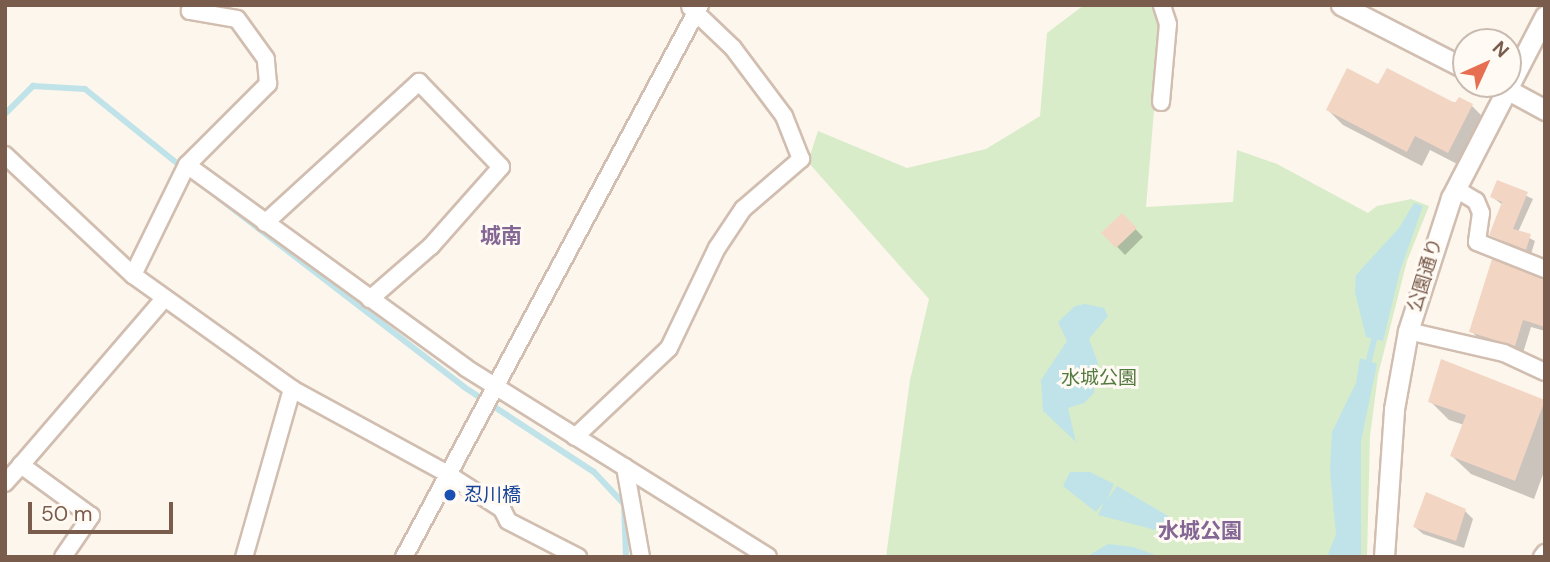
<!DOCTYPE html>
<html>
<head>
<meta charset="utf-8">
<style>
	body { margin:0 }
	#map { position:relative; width:1550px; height:562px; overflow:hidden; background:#fdf6ec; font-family:"DM Sans","Noto Sans JP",sans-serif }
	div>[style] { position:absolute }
	.green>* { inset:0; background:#d8ecc9 }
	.water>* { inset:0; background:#bfe3e8 }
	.shadow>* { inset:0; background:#0003 }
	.stream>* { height:6px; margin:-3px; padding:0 3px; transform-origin:3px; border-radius:3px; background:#bfe3e8 }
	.building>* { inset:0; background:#f3d5c3 }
	.roads { filter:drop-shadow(2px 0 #d1beb0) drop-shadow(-2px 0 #d1beb0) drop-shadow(0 2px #d1beb0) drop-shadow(0 -2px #d1beb0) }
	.minor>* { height:16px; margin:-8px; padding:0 8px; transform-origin:8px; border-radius:8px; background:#fff }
	.tertiary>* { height:19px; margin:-9.5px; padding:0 9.5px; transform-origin:9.5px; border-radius:9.5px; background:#fff }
	.dots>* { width:19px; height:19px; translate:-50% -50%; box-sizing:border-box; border:4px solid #fffaf3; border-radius:50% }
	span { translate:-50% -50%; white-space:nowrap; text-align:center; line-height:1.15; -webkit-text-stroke:6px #fffaf3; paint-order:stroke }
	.street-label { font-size:19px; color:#7a5c4d }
	.park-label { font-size:19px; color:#537a41 }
	.transit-label { font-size:19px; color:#164399 }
	.left { translate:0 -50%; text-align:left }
	.neighbourhood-label { font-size:21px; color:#846695; font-weight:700 }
	.frame { position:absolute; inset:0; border:7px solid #7a5c4d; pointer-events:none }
	.north { position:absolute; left:1452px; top:28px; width:70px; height:70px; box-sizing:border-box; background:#fffaf3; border:2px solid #cabbb1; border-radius:50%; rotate:45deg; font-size:19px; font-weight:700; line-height:28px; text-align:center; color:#7a5c4d }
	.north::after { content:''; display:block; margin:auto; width:24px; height:32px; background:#e76f51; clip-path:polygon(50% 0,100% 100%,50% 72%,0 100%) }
	.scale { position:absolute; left:28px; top:502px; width:145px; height:32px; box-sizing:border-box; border:4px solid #7a5c4d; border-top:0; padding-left:9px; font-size:21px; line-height:24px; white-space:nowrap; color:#7a5c4d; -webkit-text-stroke:5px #fffaf3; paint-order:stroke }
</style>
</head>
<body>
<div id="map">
	<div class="green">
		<i style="clip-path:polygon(1084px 5px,1154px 5px,1161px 26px,1146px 207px,1233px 202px,1237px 150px,1277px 164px,1368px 213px,1377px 206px,1411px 199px,1429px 206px,1407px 261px,1378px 375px,1370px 436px,1367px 557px,886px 557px,910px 380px,929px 299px,808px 162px,818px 131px,907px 168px,986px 149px,1040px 116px,1047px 33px)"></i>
	</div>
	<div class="water">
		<i style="clip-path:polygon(1414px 203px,1423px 206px,1400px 271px,1383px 341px,1366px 337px,1355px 292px,1356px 275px,1399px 228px)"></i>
		<i style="clip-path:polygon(1085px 304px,1104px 308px,1108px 316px,1089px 339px,1098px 363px,1094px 393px,1084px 403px,1068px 408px,1076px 442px,1043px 411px,1041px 380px,1067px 341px,1058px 322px,1075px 306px)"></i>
		<i style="clip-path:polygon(1360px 358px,1377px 364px,1361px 441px,1361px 557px,1327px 557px,1336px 534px,1330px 470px,1332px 432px,1356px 383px)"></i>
		<i style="clip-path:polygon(1070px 472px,1090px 472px,1114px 484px,1107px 500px,1117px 486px,1168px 516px,1171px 534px,1098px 515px,1104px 502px,1096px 512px,1063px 486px)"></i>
		<i style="clip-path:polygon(1108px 544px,1133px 547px,1161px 557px,1086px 557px)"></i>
	</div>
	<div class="shadow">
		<i style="clip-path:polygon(1379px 87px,1472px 106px,1487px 121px,1463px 167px,1430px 150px,1422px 166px,1343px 125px,1328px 110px)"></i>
		<i style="clip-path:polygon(1498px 182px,1533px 199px,1518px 232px,1535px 241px,1531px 254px,1491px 235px,1503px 205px,1492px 197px)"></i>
		<i style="clip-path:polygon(1122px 215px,1143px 237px,1125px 255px,1104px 233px)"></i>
		<i style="clip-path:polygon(1545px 281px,1545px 331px,1531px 327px,1523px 353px,1479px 339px,1471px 331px)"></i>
		<i style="clip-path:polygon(1442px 361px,1545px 402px,1545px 469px,1534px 499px,1471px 474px,1452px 456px,1464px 425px,1449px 420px,1430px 401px)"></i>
		<i style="clip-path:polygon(1465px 511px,1473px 519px,1464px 548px,1423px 534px,1415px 527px)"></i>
	</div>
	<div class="stream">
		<i style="left:5px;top:114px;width:40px;rotate:-45deg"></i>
		<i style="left:33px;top:86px;width:52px;rotate:3.3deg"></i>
		<i style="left:85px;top:89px;width:127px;rotate:38.9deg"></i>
		<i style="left:219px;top:198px;width:309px;rotate:37.6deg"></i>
		<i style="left:464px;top:387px;width:155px;rotate:33.2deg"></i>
		<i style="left:594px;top:472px;width:44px;rotate:46.8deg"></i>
		<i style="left:624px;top:504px;width:53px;rotate:87.8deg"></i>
		<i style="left:1367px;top:368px;width:30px;rotate:-76deg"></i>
	</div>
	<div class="building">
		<i style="clip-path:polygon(1347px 68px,1378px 84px,1387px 68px,1455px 103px,1459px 97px,1473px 104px,1448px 153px,1415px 136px,1407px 152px,1326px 110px)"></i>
		<i style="clip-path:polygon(1497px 180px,1528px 192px,1513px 229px,1531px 234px,1526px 250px,1489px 235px,1502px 202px,1490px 197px)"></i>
		<i style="clip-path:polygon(1122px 213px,1137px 228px,1116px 248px,1101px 233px)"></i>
		<i style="clip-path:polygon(1492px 259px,1545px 279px,1545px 327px,1523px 320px,1515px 346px,1469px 332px)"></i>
		<i style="clip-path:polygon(1441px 359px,1545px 400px,1515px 481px,1450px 456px,1466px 415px,1428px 402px)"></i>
		<i style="clip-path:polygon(1426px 492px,1466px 509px,1456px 541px,1413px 527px)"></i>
	</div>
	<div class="roads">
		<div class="minor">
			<i style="left:1161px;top:102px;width:78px;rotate:-84.9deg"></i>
			<i style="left:1168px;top:24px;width:20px;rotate:-108deg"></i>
			<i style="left:5px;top:155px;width:175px;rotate:43.2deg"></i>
			<i style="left:133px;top:275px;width:196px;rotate:35.6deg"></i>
			<i style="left:292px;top:389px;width:175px;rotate:105.9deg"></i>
			<i style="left:187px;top:165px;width:345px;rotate:36deg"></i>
			<i style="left:466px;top:368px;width:356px;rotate:32deg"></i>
			<i style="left:1456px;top:189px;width:23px;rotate:31deg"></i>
			<i style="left:1476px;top:201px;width:13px;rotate:67deg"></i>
			<i style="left:1481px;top:213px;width:29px;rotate:98deg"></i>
			<i style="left:1477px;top:242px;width:73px;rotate:21.7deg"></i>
			<i style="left:265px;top:223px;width:209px;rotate:-42.5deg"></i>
			<i style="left:419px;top:82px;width:118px;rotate:46deg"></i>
			<i style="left:501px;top:167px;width:106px;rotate:131.5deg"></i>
			<i style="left:431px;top:246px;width:81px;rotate:139deg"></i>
			<i style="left:133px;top:275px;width:123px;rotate:-63.9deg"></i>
			<i style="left:187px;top:165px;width:115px;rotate:-45deg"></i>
			<i style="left:268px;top:84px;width:25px;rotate:-95deg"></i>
			<i style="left:266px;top:59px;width:49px;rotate:-125.9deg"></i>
			<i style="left:237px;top:19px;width:48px;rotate:-170.3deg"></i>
			<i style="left:190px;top:11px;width:7px;rotate:-56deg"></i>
			<i style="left:1408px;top:331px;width:98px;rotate:12.9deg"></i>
			<i style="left:1504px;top:353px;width:45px;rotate:24.9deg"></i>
			<i style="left:292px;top:389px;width:175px;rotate:28.6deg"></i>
			<i style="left:446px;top:473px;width:67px;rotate:32.7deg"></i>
			<i style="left:502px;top:509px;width:13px;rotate:63deg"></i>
			<i style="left:508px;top:521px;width:79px;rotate:27.2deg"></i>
			<i style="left:575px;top:437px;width:129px;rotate:-43.4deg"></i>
			<i style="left:669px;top:348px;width:111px;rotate:-64.4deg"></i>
			<i style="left:717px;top:248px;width:47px;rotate:-56.3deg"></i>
			<i style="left:743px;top:209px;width:77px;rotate:-40.8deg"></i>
			<i style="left:801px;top:159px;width:46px;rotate:-111.6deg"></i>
			<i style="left:784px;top:116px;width:85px;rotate:-126.9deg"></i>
			<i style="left:733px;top:48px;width:59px;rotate:-136.4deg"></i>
			<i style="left:625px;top:467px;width:91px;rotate:79.9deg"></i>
			<i style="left:5px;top:483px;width:24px;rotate:-48deg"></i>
			<i style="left:63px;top:557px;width:50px;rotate:-55.7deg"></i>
			<i style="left:91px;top:516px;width:87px;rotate:-143.9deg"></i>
			<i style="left:21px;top:465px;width:219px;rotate:-49.3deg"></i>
			<i style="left:404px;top:557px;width:626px;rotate:-61.8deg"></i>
			<i style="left:1542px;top:557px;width:5px;rotate:-53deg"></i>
		</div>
		<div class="tertiary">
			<i style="left:1341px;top:5px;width:140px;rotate:27.1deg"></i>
			<i style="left:1497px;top:84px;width:55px;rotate:28.4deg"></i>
			<i style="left:1384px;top:557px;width:148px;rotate:-86.1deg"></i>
			<i style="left:1394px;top:409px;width:79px;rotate:-79.8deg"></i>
			<i style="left:1408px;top:331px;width:140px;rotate:-72.1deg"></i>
			<i style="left:1451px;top:198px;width:205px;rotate:-62.7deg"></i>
		</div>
	</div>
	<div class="dots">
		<i style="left:450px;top:495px;background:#1a4fb4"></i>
	</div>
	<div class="street-label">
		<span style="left:1425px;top:275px;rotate:-73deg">公園通り</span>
	</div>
	<div class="park-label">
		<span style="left:1099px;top:378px">水城公園</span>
	</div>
	<div class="transit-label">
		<span class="left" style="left:464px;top:495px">忍川橋</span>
	</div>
	<div class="neighbourhood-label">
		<span style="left:501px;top:236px">城南</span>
		<span style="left:1200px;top:531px">水城公園</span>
	</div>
	<div class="frame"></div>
	<div class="north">N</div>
	<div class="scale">50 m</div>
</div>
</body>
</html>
